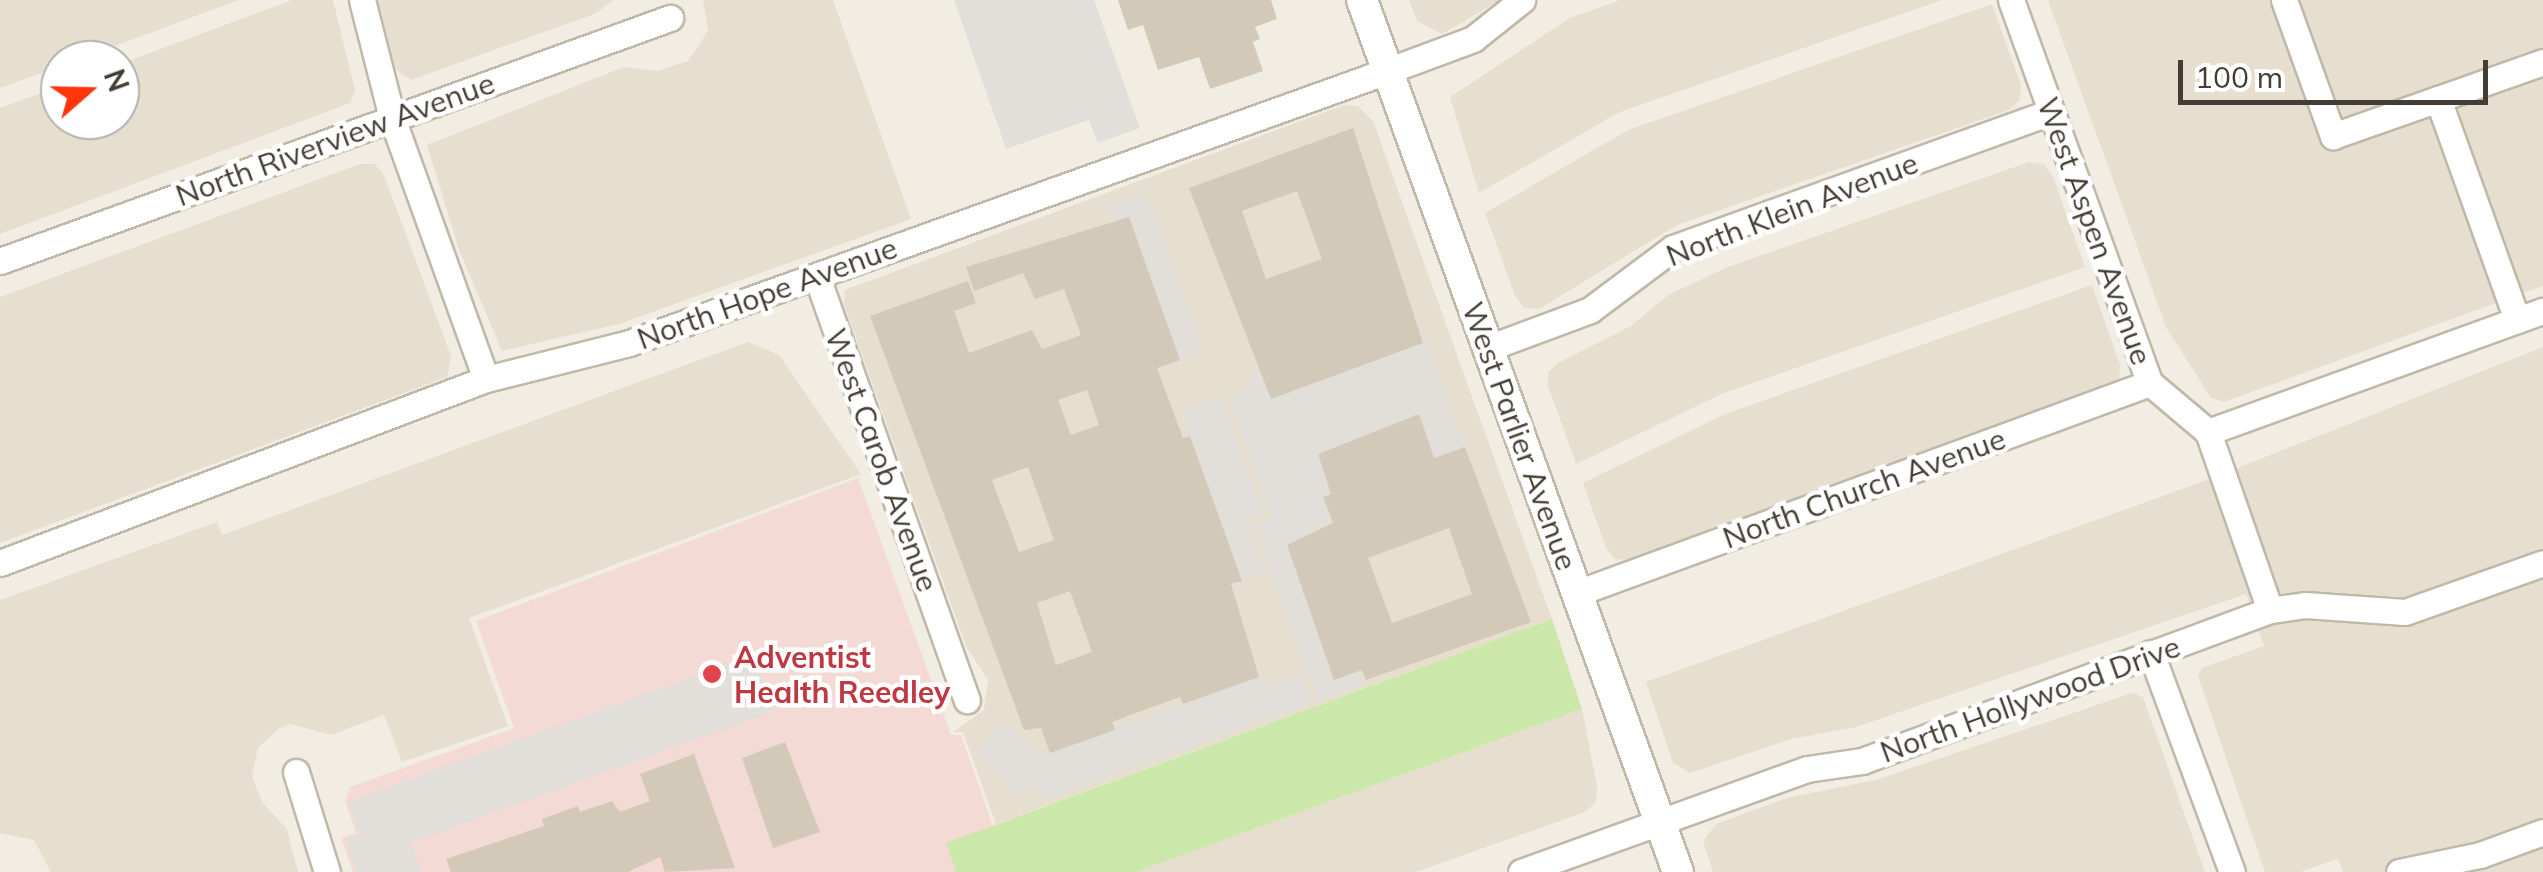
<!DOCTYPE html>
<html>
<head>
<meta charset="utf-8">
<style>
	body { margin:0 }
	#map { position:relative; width:2543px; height:872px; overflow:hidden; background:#f2ede3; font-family:Mulish,sans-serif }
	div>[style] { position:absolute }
	.residential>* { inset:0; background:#e6dfd0 }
	.medical>* { inset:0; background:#f3dad5 }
	.green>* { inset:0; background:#cbe8aa }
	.parking>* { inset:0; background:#e2dfdb }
	.building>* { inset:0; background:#d3c9b8 }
	.roads { filter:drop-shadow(2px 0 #c0b8a8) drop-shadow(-2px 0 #c0b8a8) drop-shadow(0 2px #c0b8a8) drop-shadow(0 -2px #c0b8a8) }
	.minor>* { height:25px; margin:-12.5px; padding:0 12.5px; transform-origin:12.5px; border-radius:12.5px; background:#fff }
	.tertiary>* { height:30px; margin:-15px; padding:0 15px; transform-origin:15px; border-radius:15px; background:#fff }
	.dots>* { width:28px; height:28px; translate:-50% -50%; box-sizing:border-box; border:5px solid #fff; border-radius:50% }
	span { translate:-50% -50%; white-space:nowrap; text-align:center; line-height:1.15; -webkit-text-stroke:9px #fff; paint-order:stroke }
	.street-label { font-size:30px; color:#433d33 }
	.health-label { font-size:30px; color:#be3a42; font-weight:700 }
	.left { translate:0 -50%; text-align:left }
	.north { position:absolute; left:40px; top:40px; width:100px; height:100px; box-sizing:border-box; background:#fff; border:2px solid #b4b1ad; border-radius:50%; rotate:70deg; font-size:28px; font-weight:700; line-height:40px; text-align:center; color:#433d33 }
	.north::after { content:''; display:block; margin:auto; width:35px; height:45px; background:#fe350d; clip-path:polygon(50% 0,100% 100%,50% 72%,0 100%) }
	.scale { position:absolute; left:2178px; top:60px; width:310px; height:45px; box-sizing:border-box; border:5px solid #433d33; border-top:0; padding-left:12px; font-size:30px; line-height:35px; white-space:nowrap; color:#433d33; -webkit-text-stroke:8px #fff; paint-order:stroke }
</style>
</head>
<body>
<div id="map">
	<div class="residential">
		<i style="clip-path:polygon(0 0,239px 0,77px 60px,60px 60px,60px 66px,0 88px)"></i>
		<i style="clip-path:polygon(292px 0,333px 0,355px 90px,350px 103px,0 234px,0 108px,60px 86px,60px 120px,120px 120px,120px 64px)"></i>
		<i style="clip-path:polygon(376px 0,613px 0,597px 13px,411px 80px,394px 68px)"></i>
		<i style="clip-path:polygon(703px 0,833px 0,911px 219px,619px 324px,502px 351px,459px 250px,427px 145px,624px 67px,657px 71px,688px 61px,708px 31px)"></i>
		<i style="clip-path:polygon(1409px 0,1500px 0,1442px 34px,1417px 21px)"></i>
		<i style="clip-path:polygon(1620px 0,1942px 0,1620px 112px,1479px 193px,1450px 97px,1570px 18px)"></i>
		<i style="clip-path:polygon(2048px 0,2543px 0,2543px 286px,2224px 402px,2211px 398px,2166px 327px)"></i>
		<i style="clip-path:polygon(1992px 4px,2021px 85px,2020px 100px,2009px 110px,1677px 225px,1539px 309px,1524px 308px,1515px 296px,1485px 213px,1628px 130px)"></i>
		<i style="clip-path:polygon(1344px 105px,1358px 106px,1373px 121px,1552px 619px,996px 824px,963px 732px,953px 732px,984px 710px,988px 680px,966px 646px,844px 305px,845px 290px)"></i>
		<i style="clip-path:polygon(2029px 162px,2044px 164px,2053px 177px,2085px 267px,1724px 393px,1576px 464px,1548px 386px,1548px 372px,1558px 363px,1631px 326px,1668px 295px,1728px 267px)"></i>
		<i style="clip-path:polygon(360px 164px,375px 164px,384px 175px,451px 356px,447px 377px,0 543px,0 297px)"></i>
		<i style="clip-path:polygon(2092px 285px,2120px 365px,2119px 380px,2110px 389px,1629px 560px,1615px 559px,1606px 548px,1583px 483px,1725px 414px)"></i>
		<i style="clip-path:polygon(748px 342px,779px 355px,861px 474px,469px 618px,508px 726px,402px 762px,384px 715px,331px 735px,290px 724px,278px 729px,258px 748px,252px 776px,262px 802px,287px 829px,298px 872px,51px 872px,34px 840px,0 833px,0 600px,217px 522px,222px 535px)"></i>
		<i style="clip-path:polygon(2543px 347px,2543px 872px,2343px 872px,2338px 859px,2300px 872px,2265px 872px,2198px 676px,2202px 668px,2264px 646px,2246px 594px,1856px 727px,1791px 739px,1690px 773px,1673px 763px,1646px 682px,2207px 480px)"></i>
		<i style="clip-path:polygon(2132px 693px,2143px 697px,2205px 872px,1713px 872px,1703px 841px,1716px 824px,1787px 798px,1879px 779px)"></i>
		<i style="clip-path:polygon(1582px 709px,1597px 786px,1596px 802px,1585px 812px,1416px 872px,1137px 872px)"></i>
	</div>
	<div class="medical">
		<i style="clip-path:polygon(858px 478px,951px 735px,961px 735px,1009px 872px,353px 872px,341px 838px,356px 833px,345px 801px,350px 787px,514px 728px,476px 621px)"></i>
	</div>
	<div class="green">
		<i style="clip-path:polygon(1552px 619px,1582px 709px,1137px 872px,956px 872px,946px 843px)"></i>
	</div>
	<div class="parking">
		<i style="clip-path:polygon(954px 0,1094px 0,1140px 128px,1098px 143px,1089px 120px,1006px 149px)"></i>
		<i style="clip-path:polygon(1146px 192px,1204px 352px,1164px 367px,1106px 207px)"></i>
		<i style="clip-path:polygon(1402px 279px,1474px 469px,1312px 527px,1309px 536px,1362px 685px,1318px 701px,1253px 525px,1272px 518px,1229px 396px,1243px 391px,1257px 363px,1247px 335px)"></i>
		<i style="clip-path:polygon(1221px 396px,1264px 515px,1247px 522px,1265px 573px,1225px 588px,1173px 441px,1190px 434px,1182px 411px)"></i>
		<i style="clip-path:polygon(754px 655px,774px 711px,411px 842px,421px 872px,356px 872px,345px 840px,360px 834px,348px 802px)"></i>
		<i style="clip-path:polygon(1253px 659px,1264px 687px,1301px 674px,1311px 702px,1043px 800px,1032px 784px,1018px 797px,973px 753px,1002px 722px,1041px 754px,1048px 751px,1042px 735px,1109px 711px,1117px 728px,1181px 705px,1175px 687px)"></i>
	</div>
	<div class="building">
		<i style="clip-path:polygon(1118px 0,1271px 0,1277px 19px,1255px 27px,1260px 39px,1253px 42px,1263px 71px,1210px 89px,1199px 57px,1158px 70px,1143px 25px,1128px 30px)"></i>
		<i style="clip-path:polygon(evenodd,1353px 128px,1423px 343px,1271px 399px,1189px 188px,1353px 128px,1297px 191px,1322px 259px,1266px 279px,1242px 211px,1297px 191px)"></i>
		<i style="clip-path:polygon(evenodd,1129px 217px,1180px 360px,1157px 368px,1183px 438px,1190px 436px,1242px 581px,1231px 584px,1259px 677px,1183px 704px,1180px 697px,1133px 714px,1112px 722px,1115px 730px,1050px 753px,1041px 728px,1024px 730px,870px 316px,968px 281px,976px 303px,954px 311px,969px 353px,1032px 330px,1042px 349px,1081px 335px,1064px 289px,1035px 299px,1023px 273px,974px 291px,966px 267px,1129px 217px,1087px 390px,1099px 425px,1071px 435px,1058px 400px,1087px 390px,1129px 217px,1028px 467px,1054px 540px,1019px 552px,992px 480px,1028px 467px,1129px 217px,1070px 591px,1092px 652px,1056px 665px,1037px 603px,1070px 591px)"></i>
		<i style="clip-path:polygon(evenodd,1419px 414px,1434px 458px,1465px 447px,1531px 622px,1366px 680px,1362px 670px,1334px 680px,1287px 545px,1333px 523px,1323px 497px,1331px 494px,1318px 454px,1419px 414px,1449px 528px,1472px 594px,1392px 623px,1368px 558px,1449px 528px)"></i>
		<i style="clip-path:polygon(785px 742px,820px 832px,773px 848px,742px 758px)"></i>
		<i style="clip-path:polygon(694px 754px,735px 868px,665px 872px,660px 857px,628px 872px,451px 872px,446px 859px,544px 826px,542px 819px,578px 806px,580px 812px,612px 801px,620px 812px,650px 801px,640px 774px)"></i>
	</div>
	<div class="roads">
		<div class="minor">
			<i style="left:362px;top:0;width:122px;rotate:75.7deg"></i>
			<i style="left:392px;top:118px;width:277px;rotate:70.2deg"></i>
			<i style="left:2011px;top:0;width:407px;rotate:70.1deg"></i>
			<i style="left:2150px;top:383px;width:76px;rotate:40.2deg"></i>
			<i style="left:2208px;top:432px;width:188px;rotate:70.8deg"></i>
			<i style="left:2284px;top:0;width:145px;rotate:70.2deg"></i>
			<i style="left:2333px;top:136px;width:111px;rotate:-19.4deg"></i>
			<i style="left:2438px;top:99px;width:235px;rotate:70.3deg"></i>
			<i style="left:2438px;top:99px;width:111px;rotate:-19.4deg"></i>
			<i style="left:0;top:261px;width:713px;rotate:-19.94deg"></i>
			<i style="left:817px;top:277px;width:449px;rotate:70.5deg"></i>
			<i style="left:1488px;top:348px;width:109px;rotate:-20.4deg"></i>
			<i style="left:1590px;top:310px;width:104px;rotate:-36.8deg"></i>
			<i style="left:1673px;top:248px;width:402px;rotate:-19.8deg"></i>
			<i style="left:2208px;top:432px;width:356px;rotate:-19.9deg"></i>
			<i style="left:0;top:563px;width:520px;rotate:-20.74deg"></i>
			<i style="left:486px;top:379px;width:147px;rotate:-14.1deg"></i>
			<i style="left:629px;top:343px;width:805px;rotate:-19.74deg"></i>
			<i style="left:1387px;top:71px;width:92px;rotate:-20.4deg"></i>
			<i style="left:1473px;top:39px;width:63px;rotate:-38.5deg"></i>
			<i style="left:1577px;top:593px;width:610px;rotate:-20.13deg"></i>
			<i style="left:2151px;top:653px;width:233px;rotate:69.7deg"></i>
			<i style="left:296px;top:772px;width:105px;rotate:72.8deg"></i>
			<i style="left:1521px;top:872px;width:304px;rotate:-19.8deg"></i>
			<i style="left:1807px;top:769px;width:56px;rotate:-8.3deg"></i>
			<i style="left:1862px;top:761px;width:435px;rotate:-20.3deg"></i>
			<i style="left:2270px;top:610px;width:35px;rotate:-8deg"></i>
			<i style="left:2305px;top:605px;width:100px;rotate:4deg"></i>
			<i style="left:2405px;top:612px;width:146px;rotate:-19.5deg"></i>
			<i style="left:2399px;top:872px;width:83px;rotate:-11.9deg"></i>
			<i style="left:2480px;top:855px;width:67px;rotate:-20.1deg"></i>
		</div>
		<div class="tertiary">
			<i style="left:1362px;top:0;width:927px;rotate:70.08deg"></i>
		</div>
	</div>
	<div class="dots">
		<i style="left:712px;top:674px;background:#e0444e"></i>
	</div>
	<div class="street-label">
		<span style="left:335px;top:139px;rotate:-20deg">North Riverview Avenue</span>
		<span style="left:1792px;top:209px;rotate:-21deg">North Klein Avenue</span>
		<span style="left:2095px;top:231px;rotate:70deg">West Aspen Avenue</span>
		<span style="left:767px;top:293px;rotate:-20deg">North Hope Avenue</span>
		<span style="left:1520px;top:436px;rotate:70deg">West Parlier Avenue</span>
		<span style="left:882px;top:460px;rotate:70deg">West Carob Avenue</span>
		<span style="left:1864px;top:488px;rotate:-20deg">North Church Avenue</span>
		<span style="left:2030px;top:699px;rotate:-20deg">North Hollywood Drive</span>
	</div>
	<div class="health-label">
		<span class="left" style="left:734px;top:674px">Adventist<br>Health Reedley</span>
	</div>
	<div class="north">N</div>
	<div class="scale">100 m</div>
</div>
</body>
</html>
